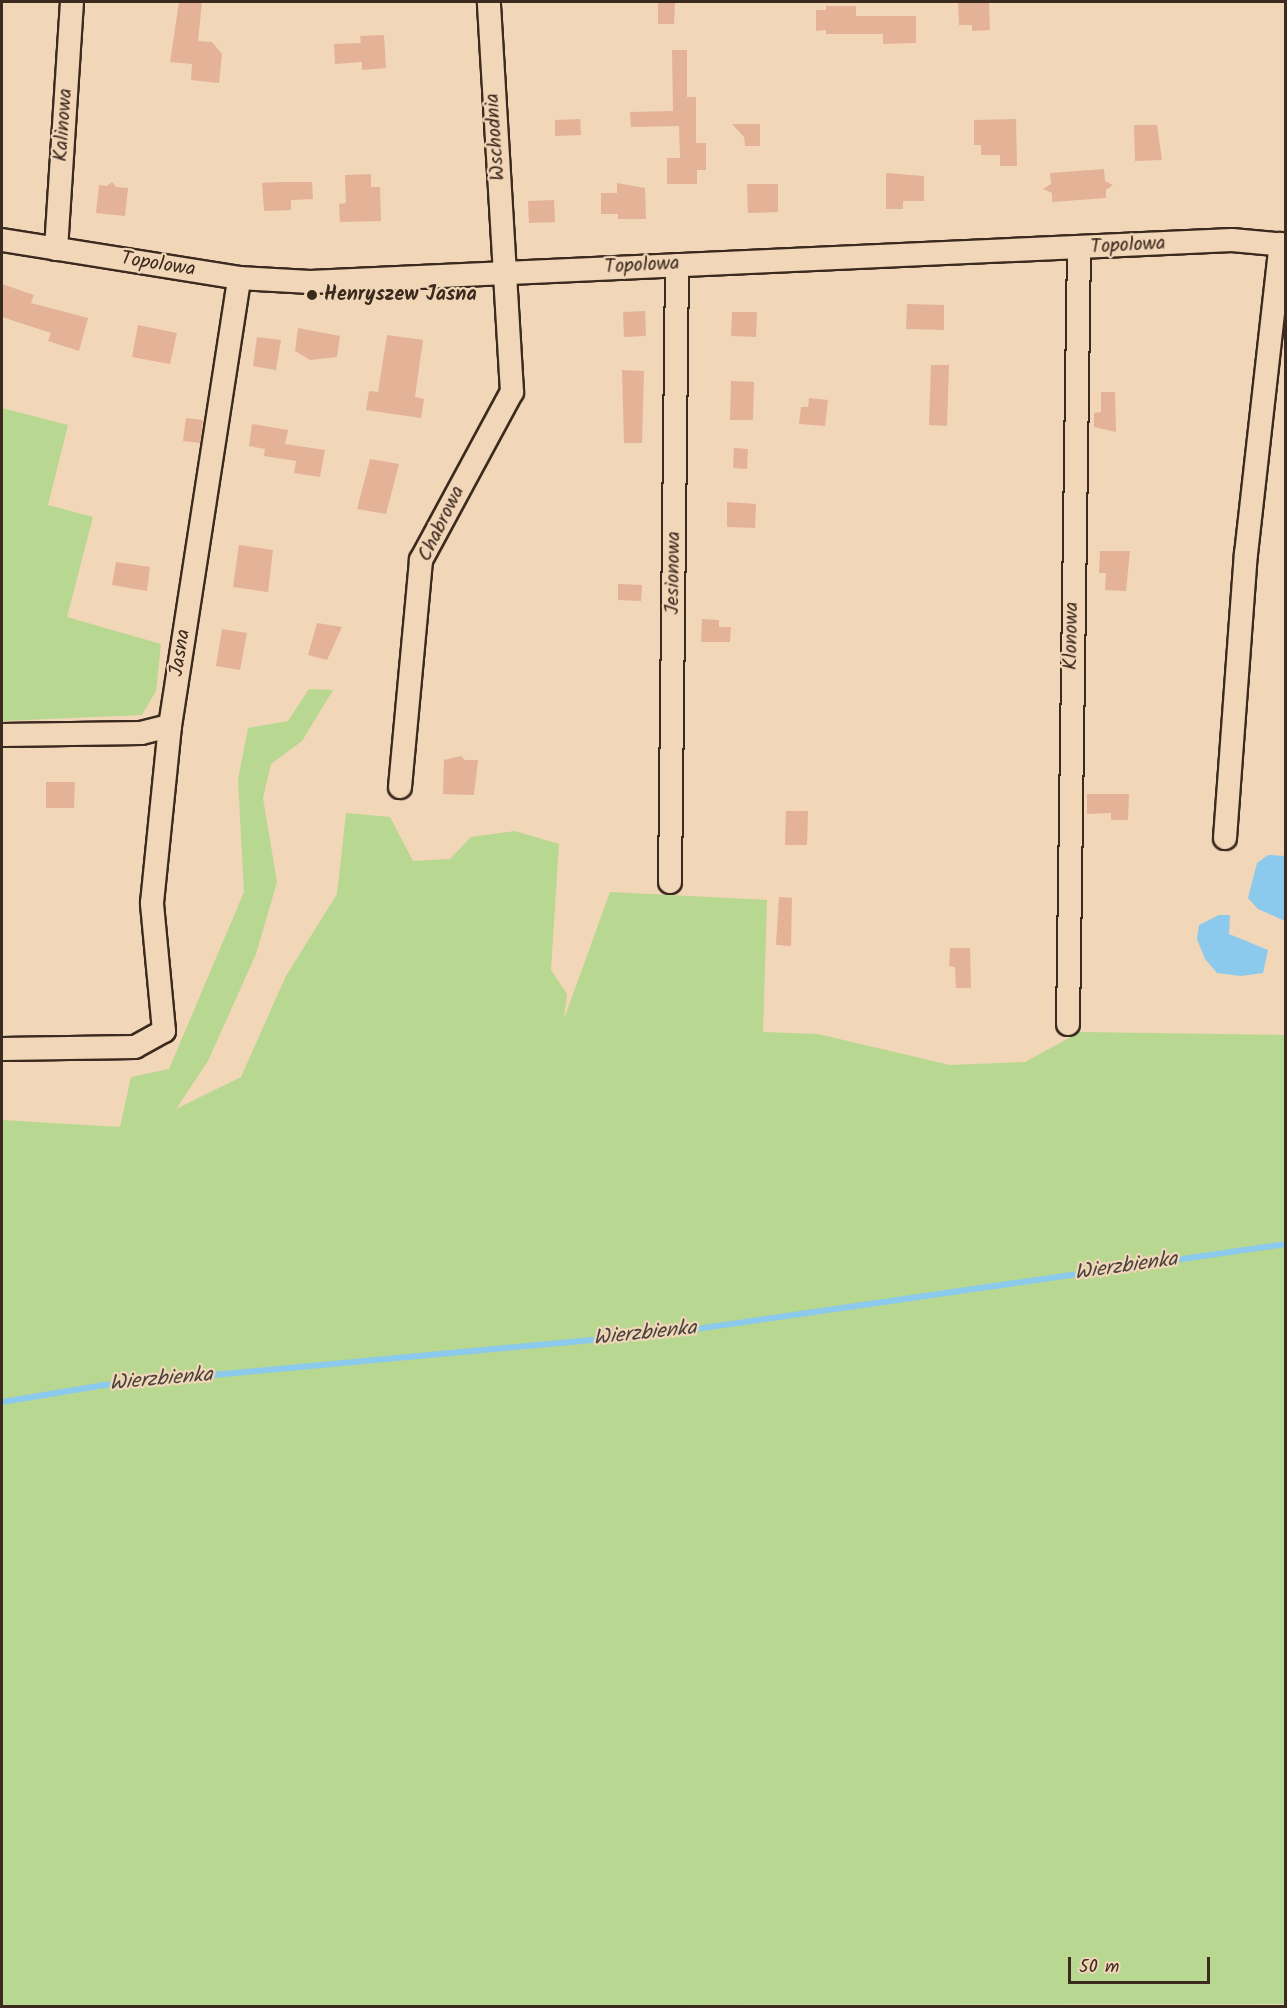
<!DOCTYPE html>
<html>
<head>
<meta charset="utf-8">
<style>
	body { margin:0 }
	#map { position:relative; width:1287px; height:2008px; overflow:hidden; background:#f2d6b8; font-family:Kalam,sans-serif }
	div>[style] { position:absolute }
	.green>* { inset:0; background:#b8d790 }
	.water>* { inset:0; background:#8bcaec }
	.stream>* { height:6px; margin:-3px; padding:0 3px; transform-origin:3px; border-radius:3px; background:#8bcaec }
	.building>* { inset:0; background:#e4b297 }
	.roads { filter:drop-shadow(2px 0 #3b2a1e) drop-shadow(-2px 0 #3b2a1e) drop-shadow(0 2px #3b2a1e) drop-shadow(0 -2px #3b2a1e) }
	.minor>* { height:22px; margin:-11px; padding:0 11px; transform-origin:11px; border-radius:11px; background:#f2d6b8 }
	.dots>* { width:16px; height:16px; translate:-50% -50%; box-sizing:border-box; border:3px solid #f2d6b8; border-radius:50% }
	span { translate:-50% -50%; white-space:nowrap; text-align:center; line-height:1.15; -webkit-text-stroke:4.5px #f2d6b8; paint-order:stroke }
	.street-label { font-size:20px; color:#3b2a1e }
	.poi-label { font-size:20px; color:#3b2a1e; font-weight:700 }
	.left { translate:0 -50%; text-align:left }
	.water-label { font-size:21px; color:#47423d; font-style:italic }
	.frame { position:absolute; inset:0; border:3px solid #3b2a1e; pointer-events:none }
	.scale { position:absolute; left:1068px; top:1957px; width:142px; height:27px; box-sizing:border-box; border:3px solid #3b2a1e; border-top:0; padding-left:8px; font-size:18px; line-height:21px; white-space:nowrap; color:#3b2a1e; -webkit-text-stroke:4px #f2d6b8; paint-order:stroke }
</style>
</head>
<body>
<div id="map">
	<div class="green">
		<i style="clip-path:polygon(2px 408px,68px 425px,48px 505px,93px 517px,67px 617px,161px 644px,156px 691px,142px 715px,2px 721px)"></i>
		<i style="clip-path:polygon(309px 689px,333px 690px,302px 741px,271px 764px,263px 798px,277px 882px,256px 954px,208px 1061px,176px 1109px,241px 1077px,286px 976px,337px 894px,346px 813px,390px 817px,413px 861px,450px 859px,471px 837px,515px 831px,559px 844px,551px 970px,567px 994px,564px 1019px,610px 892px,767px 900px,763px 1032px,818px 1034px,950px 1065px,1025px 1062px,1080px 1032px,1285px 1035px,1285px 2004px,2px 2006px,2px 1120px,120px 1127px,131px 1077px,169px 1069px,244px 892px,238px 780px,248px 728px,288px 721px)"></i>
	</div>
	<div class="water">
		<i style="clip-path:polygon(1268px 855px,1285px 856px,1285px 921px,1258px 909px,1248px 898px,1257px 863px)"></i>
		<i style="clip-path:polygon(1219px 915px,1230px 915px,1229px 934px,1268px 950px,1263px 973px,1241px 976px,1217px 973px,1205px 959px,1197px 939px,1199px 925px)"></i>
	</div>
	<div class="stream">
		<i style="left:2px;top:1402px;width:104px;rotate:-9.4deg"></i>
		<i style="left:105px;top:1385px;width:565px;rotate:-5.28deg"></i>
		<i style="left:668px;top:1333px;width:624px;rotate:-8.19deg"></i>
	</div>
	<div class="building">
		<i style="clip-path:polygon(179px 2px,202px 2px,198px 41px,212px 42px,222px 54px,219px 83px,191px 80px,192px 64px,170px 62px)"></i>
		<i style="clip-path:polygon(658px 2px,675px 2px,674px 24px,658px 24px)"></i>
		<i style="clip-path:polygon(958px 2px,989px 2px,990px 30px,972px 31px,972px 25px,959px 25px)"></i>
		<i style="clip-path:polygon(826px 6px,856px 6px,856px 16px,916px 16px,916px 43px,883px 44px,883px 34px,826px 34px,826px 30px,816px 31px,816px 10px,826px 10px)"></i>
		<i style="clip-path:polygon(384px 35px,386px 68px,362px 70px,362px 62px,335px 64px,334px 44px,361px 43px,360px 36px)"></i>
		<i style="clip-path:polygon(672px 50px,687px 50px,687px 97px,696px 97px,696px 143px,706px 143px,706px 170px,697px 170px,697px 184px,667px 184px,667px 158px,680px 158px,679px 126px,631px 127px,630px 112px,673px 111px)"></i>
		<i style="clip-path:polygon(580px 119px,581px 135px,555px 136px,555px 120px)"></i>
		<i style="clip-path:polygon(1016px 119px,1017px 166px,1000px 166px,1000px 155px,981px 155px,981px 145px,974px 145px,974px 120px)"></i>
		<i style="clip-path:polygon(732px 124px,760px 124px,760px 146px,745px 146px,744px 137px)"></i>
		<i style="clip-path:polygon(1134px 125px,1157px 125px,1162px 160px,1135px 161px)"></i>
		<i style="clip-path:polygon(1104px 169px,1105px 181px,1113px 185px,1106px 190px,1106px 198px,1052px 202px,1052px 193px,1043px 189px,1051px 184px,1050px 173px)"></i>
		<i style="clip-path:polygon(886px 173px,924px 176px,924px 201px,903px 201px,903px 209px,886px 209px)"></i>
		<i style="clip-path:polygon(371px 174px,371px 187px,380px 187px,381px 221px,340px 222px,339px 204px,346px 203px,345px 175px)"></i>
		<i style="clip-path:polygon(112px 182px,116px 187px,128px 188px,125px 216px,96px 213px,99px 185px,107px 186px)"></i>
		<i style="clip-path:polygon(280px 182px,312px 182px,313px 199px,291px 200px,291px 210px,264px 211px,262px 183px)"></i>
		<i style="clip-path:polygon(617px 183px,645px 188px,646px 219px,618px 219px,618px 214px,601px 214px,601px 193px,617px 193px)"></i>
		<i style="clip-path:polygon(747px 184px,778px 184px,778px 212px,748px 213px)"></i>
		<i style="clip-path:polygon(554px 200px,555px 222px,529px 223px,528px 201px)"></i>
		<i style="clip-path:polygon(2px 284px,34px 295px,31px 303px,88px 318px,79px 351px,48px 341px,51px 333px,2px 317px)"></i>
		<i style="clip-path:polygon(907px 304px,944px 305px,944px 330px,906px 329px)"></i>
		<i style="clip-path:polygon(645px 311px,646px 336px,624px 337px,623px 312px)"></i>
		<i style="clip-path:polygon(732px 312px,757px 312px,756px 337px,731px 336px)"></i>
		<i style="clip-path:polygon(138px 325px,177px 333px,170px 364px,132px 357px)"></i>
		<i style="clip-path:polygon(298px 328px,340px 336px,337px 357px,310px 360px,295px 351px)"></i>
		<i style="clip-path:polygon(387px 335px,423px 340px,415px 397px,424px 399px,421px 418px,366px 410px,369px 391px,378px 392px)"></i>
		<i style="clip-path:polygon(257px 337px,281px 340px,276px 370px,253px 366px)"></i>
		<i style="clip-path:polygon(931px 365px,949px 365px,947px 426px,929px 425px)"></i>
		<i style="clip-path:polygon(622px 370px,644px 371px,642px 443px,624px 443px)"></i>
		<i style="clip-path:polygon(731px 381px,754px 382px,753px 420px,730px 420px)"></i>
		<i style="clip-path:polygon(1101px 392px,1115px 392px,1116px 432px,1094px 427px,1094px 413px,1101px 412px)"></i>
		<i style="clip-path:polygon(809px 398px,828px 400px,825px 426px,799px 424px,801px 407px,808px 407px)"></i>
		<i style="clip-path:polygon(186px 418px,203px 420px,200px 443px,183px 441px)"></i>
		<i style="clip-path:polygon(252px 424px,288px 430px,285px 444px,325px 450px,320px 477px,294px 473px,296px 461px,264px 456px,265px 449px,249px 446px)"></i>
		<i style="clip-path:polygon(734px 448px,748px 449px,747px 469px,733px 468px)"></i>
		<i style="clip-path:polygon(370px 459px,399px 464px,386px 514px,357px 509px)"></i>
		<i style="clip-path:polygon(727px 502px,756px 504px,755px 528px,727px 527px)"></i>
		<i style="clip-path:polygon(239px 545px,273px 550px,268px 592px,233px 587px)"></i>
		<i style="clip-path:polygon(1100px 551px,1130px 551px,1126px 591px,1105px 590px,1106px 573px,1099px 573px)"></i>
		<i style="clip-path:polygon(116px 562px,150px 567px,147px 591px,112px 585px)"></i>
		<i style="clip-path:polygon(618px 584px,642px 585px,641px 601px,618px 600px)"></i>
		<i style="clip-path:polygon(702px 619px,719px 620px,719px 627px,731px 627px,730px 642px,701px 642px)"></i>
		<i style="clip-path:polygon(317px 623px,342px 627px,327px 660px,308px 655px)"></i>
		<i style="clip-path:polygon(222px 629px,247px 633px,240px 670px,216px 666px)"></i>
		<i style="clip-path:polygon(461px 756px,465px 760px,478px 760px,474px 795px,443px 794px,444px 760px)"></i>
		<i style="clip-path:polygon(46px 782px,75px 782px,74px 808px,46px 808px)"></i>
		<i style="clip-path:polygon(1087px 794px,1129px 794px,1128px 820px,1111px 820px,1111px 813px,1087px 814px)"></i>
		<i style="clip-path:polygon(786px 811px,808px 811px,807px 845px,785px 845px)"></i>
		<i style="clip-path:polygon(779px 897px,792px 898px,791px 946px,776px 945px)"></i>
		<i style="clip-path:polygon(950px 948px,970px 948px,971px 988px,956px 988px,955px 967px,949px 966px)"></i>
	</div>
	<div class="roads">
		<div class="minor">
			<i style="left:2px;top:240px;width:240px;rotate:9.1deg"></i>
			<i style="left:239px;top:278px;width:71px;rotate:3.2deg"></i>
			<i style="left:310px;top:282px;width:923px;rotate:-2.61deg"></i>
			<i style="left:1232px;top:240px;width:54px;rotate:5.3deg"></i>
			<i style="left:56px;top:249px;width:248px;rotate:-86.3deg"></i>
			<i style="left:2px;top:735px;width:139px;rotate:-0.8deg"></i>
			<i style="left:141px;top:733px;width:30px;rotate:-14deg"></i>
			<i style="left:400px;top:787px;width:228px;rotate:-84.7deg"></i>
			<i style="left:421px;top:560px;width:191px;rotate:-61.6deg"></i>
			<i style="left:512px;top:392px;width:391px;rotate:-93.4deg"></i>
			<i style="left:1225px;top:838px;width:285px;rotate:-85.8deg"></i>
			<i style="left:1246px;top:554px;width:312px;rotate:-83.6deg"></i>
			<i style="left:670px;top:882px;width:617px;rotate:-89.35deg"></i>
			<i style="left:1068px;top:1024px;width:776px;rotate:-89.19deg"></i>
			<i style="left:2px;top:1049px;width:133px;rotate:-0.9deg"></i>
			<i style="left:135px;top:1047px;width:33px;rotate:-29deg"></i>
			<i style="left:164px;top:1031px;width:129px;rotate:-95.4deg"></i>
			<i style="left:152px;top:903px;width:178px;rotate:-84.2deg"></i>
			<i style="left:170px;top:726px;width:453px;rotate:-81.2deg"></i>
		</div>
	</div>
	<div class="dots">
		<i style="left:312px;top:295px;background:#3b2a1e"></i>
	</div>
	<div class="street-label">
		<span style="left:64px;top:125px;rotate:-86deg">Kalinowa</span>
		<span style="left:496px;top:137px;rotate:-94deg">Wschodnia</span>
		<span style="left:1128px;top:246px;rotate:-3deg">Topolowa</span>
		<span style="left:158px;top:265px;rotate:9deg">Topolowa</span>
		<span style="left:642px;top:266px;rotate:-3deg">Topolowa</span>
		<span style="left:442px;top:524px;rotate:-64deg">Chabrowa</span>
		<span style="left:674px;top:573px;rotate:-89deg">Jesionowa</span>
		<span style="left:1072px;top:636px;rotate:-89deg">Klonowa</span>
		<span style="left:181px;top:653px;rotate:-81deg">Jasna</span>
	</div>
	<div class="poi-label">
		<span class="left" style="left:324px;top:295px">Henryszew Jasna</span>
	</div>
	<div class="water-label">
		<span style="left:1126px;top:1267px;rotate:-8deg">Wierzbienka</span>
		<span style="left:645px;top:1334px;rotate:-6deg">Wierzbienka</span>
		<span style="left:161px;top:1380px;rotate:-5deg">Wierzbienka</span>
	</div>
	<div class="frame"></div>
	<div class="scale">50 m</div>
</div>
</body>
</html>
